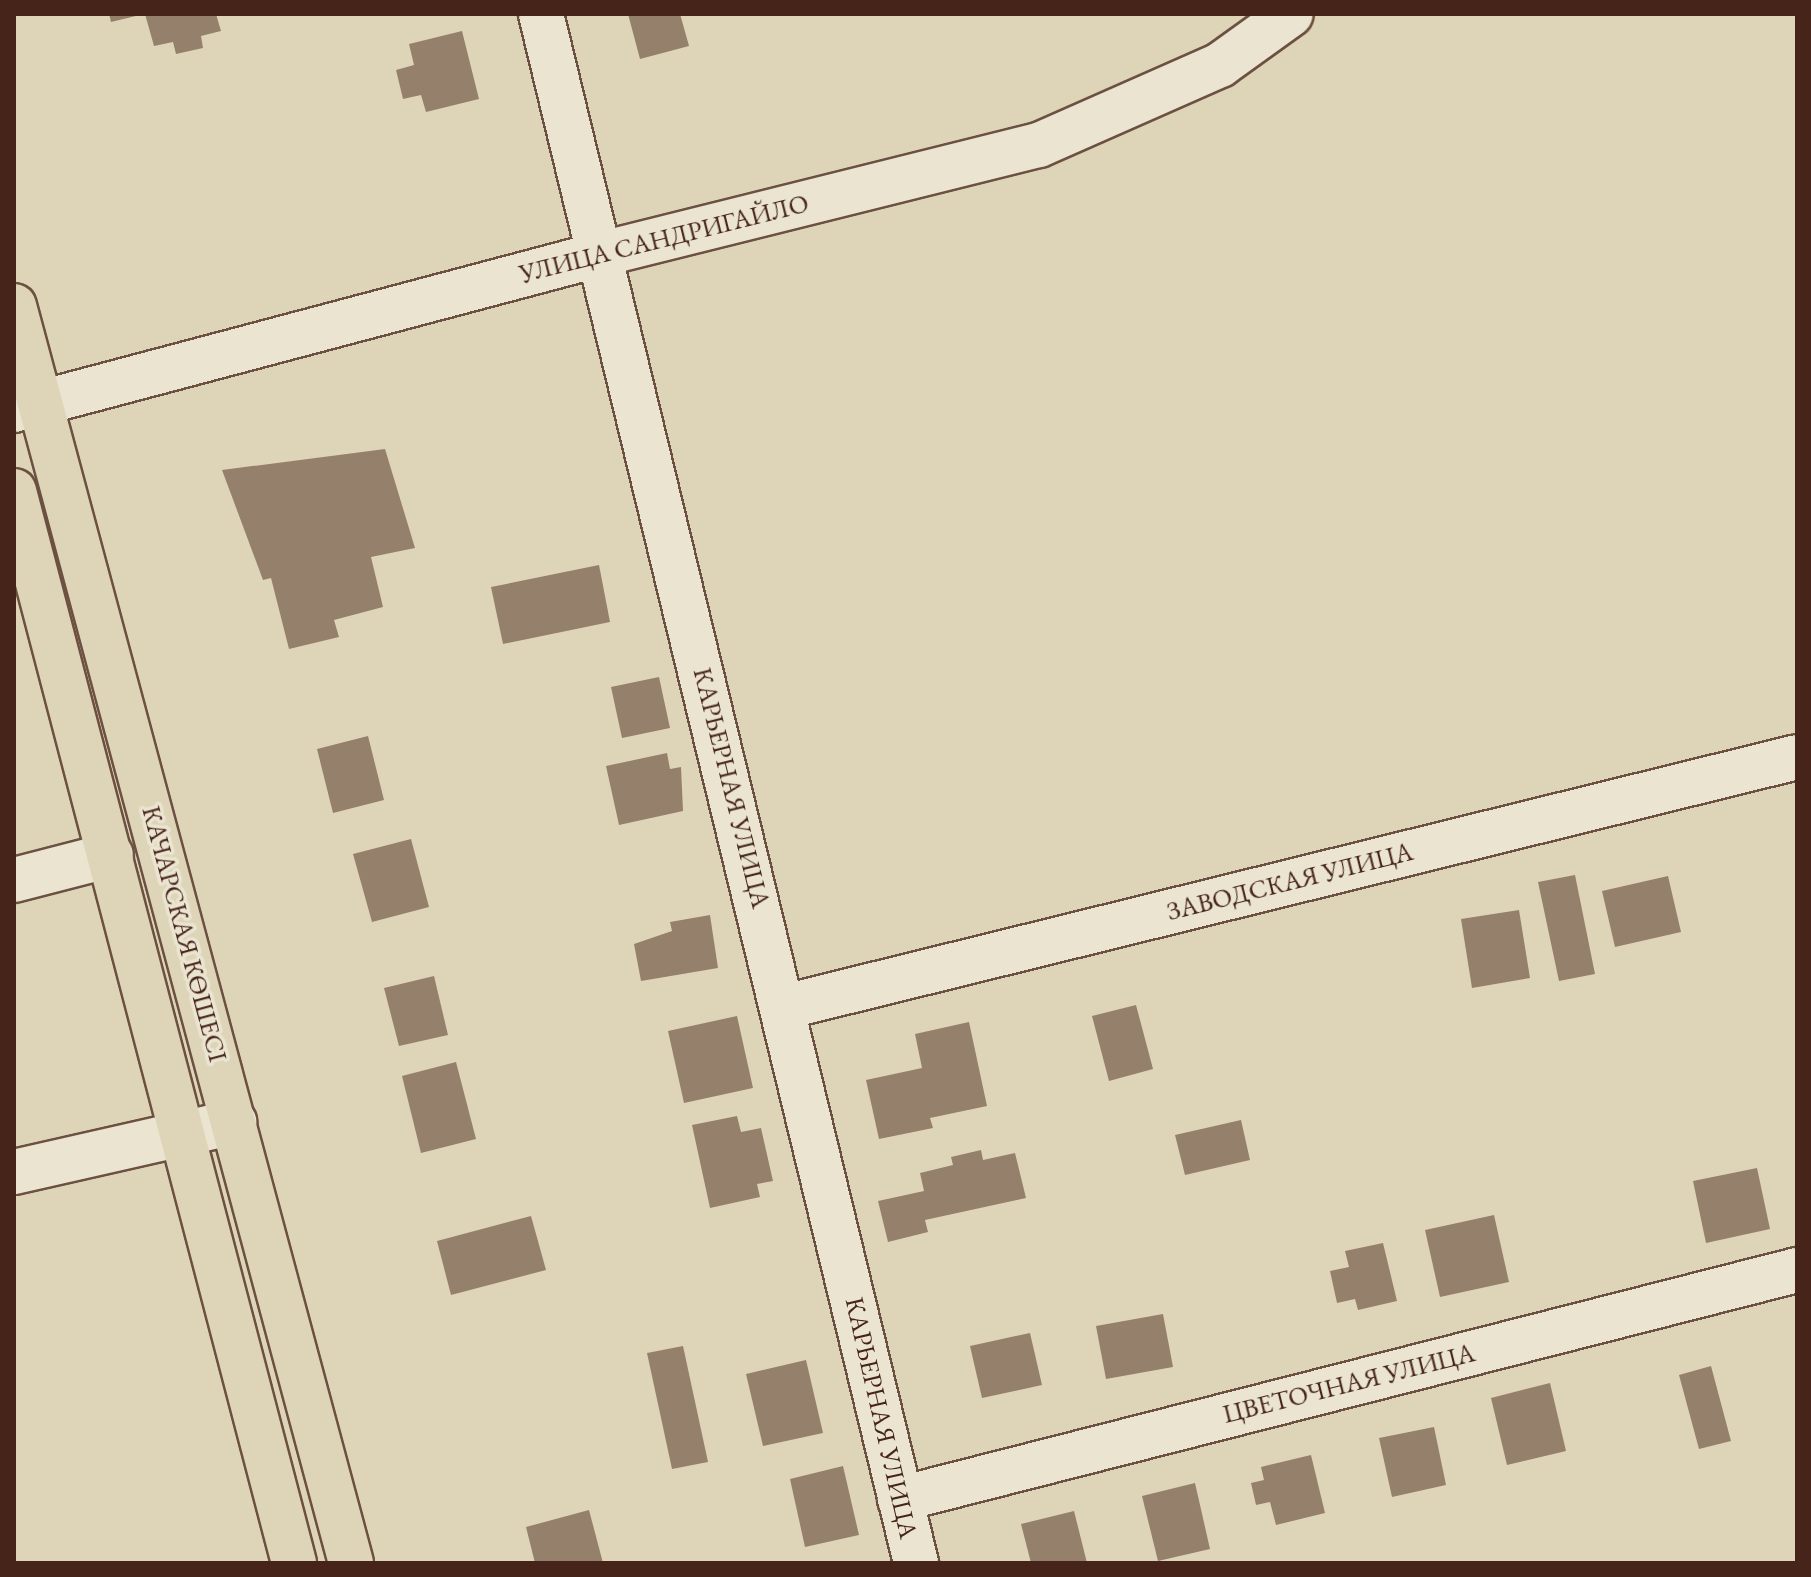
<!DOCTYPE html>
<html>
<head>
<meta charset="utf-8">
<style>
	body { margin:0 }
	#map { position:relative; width:1811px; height:1577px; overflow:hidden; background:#ded5b8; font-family:"EB Garamond",serif }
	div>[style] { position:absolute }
	.building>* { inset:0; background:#95806c }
	.roads { filter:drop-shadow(2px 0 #6c5041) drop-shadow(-2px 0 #6c5041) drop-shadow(0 2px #6c5041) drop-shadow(0 -2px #6c5041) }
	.minor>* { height:44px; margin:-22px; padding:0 22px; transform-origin:22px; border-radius:22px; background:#eae4d1 }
	.major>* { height:44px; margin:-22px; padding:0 22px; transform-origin:22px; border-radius:22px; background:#ded5b8 }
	span { translate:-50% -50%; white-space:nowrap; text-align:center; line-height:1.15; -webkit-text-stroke:7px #eae4d1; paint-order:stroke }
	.street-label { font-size:26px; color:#462419 }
	.frame { position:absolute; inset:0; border:16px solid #462419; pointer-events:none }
</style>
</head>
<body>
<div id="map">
	<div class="building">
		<i style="clip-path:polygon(109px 14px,140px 14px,140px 15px,111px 22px)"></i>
		<i style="clip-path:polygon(145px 14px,216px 14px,221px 31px,201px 36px,203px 48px,176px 54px,173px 42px,154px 46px)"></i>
		<i style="clip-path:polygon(628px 14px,680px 14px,689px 46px,640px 59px)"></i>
		<i style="clip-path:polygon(462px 31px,479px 99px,426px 112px,421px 95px,403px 99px,396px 70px,414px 65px,409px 44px)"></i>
		<i style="clip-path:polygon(385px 449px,415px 548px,371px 557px,383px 607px,334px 620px,339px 637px,289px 649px,271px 578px,263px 580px,222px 470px)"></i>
		<i style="clip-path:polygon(599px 565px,610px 622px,503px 644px,491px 587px)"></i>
		<i style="clip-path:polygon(659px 677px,670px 728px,622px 738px,611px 687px)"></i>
		<i style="clip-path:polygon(368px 736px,384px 800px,333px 813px,317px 749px)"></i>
		<i style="clip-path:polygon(667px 753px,670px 769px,681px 767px,683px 811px,619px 825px,606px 766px)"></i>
		<i style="clip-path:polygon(411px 839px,429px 907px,372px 922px,353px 854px)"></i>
		<i style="clip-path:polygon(1575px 875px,1595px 974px,1559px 981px,1538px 882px)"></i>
		<i style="clip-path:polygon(1668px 876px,1681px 932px,1615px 947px,1602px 891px)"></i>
		<i style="clip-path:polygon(1519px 910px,1530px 978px,1472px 988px,1461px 919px)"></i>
		<i style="clip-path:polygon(710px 915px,718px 968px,641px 981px,634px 944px,672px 931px,670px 922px)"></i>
		<i style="clip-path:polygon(434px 976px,448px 1035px,399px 1046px,384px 988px)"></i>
		<i style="clip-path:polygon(1136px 1005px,1153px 1069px,1109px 1081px,1092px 1016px)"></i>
		<i style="clip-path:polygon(737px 1016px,753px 1088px,684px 1103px,668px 1031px)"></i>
		<i style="clip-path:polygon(969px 1022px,987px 1106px,930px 1118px,933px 1128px,879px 1139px,866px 1080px,922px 1068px,915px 1034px)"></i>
		<i style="clip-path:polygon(456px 1062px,476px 1139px,421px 1153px,402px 1076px)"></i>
		<i style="clip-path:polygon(737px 1116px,741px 1132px,761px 1128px,773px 1181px,757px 1184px,760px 1197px,710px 1208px,692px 1125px)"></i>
		<i style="clip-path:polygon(1241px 1120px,1250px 1160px,1185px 1175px,1175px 1135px)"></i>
		<i style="clip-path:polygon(981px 1150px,983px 1160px,1015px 1153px,1026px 1198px,925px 1220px,928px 1232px,888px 1242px,878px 1201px,924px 1191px,920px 1173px,953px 1165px,951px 1157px)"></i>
		<i style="clip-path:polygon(1757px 1168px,1770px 1229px,1706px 1243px,1693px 1181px)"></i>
		<i style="clip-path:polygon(1494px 1215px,1509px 1282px,1440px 1297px,1425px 1230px)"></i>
		<i style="clip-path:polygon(531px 1216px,546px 1270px,451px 1295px,437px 1241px)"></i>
		<i style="clip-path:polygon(1383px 1243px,1397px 1301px,1358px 1310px,1355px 1299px,1337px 1303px,1330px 1271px,1349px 1267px,1345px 1251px)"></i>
		<i style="clip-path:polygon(1163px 1314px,1173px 1367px,1106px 1379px,1096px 1326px)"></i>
		<i style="clip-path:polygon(1030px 1333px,1042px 1385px,982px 1398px,970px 1346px)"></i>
		<i style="clip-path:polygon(683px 1346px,708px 1462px,672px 1469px,647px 1353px)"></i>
		<i style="clip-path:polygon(806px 1360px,823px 1433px,763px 1446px,746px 1374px)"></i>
		<i style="clip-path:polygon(1711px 1366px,1731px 1441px,1699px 1449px,1679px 1375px)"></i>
		<i style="clip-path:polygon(1550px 1383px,1566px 1451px,1507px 1465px,1491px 1398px)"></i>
		<i style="clip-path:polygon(1434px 1427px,1446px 1485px,1392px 1497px,1379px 1438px)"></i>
		<i style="clip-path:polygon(1311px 1455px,1325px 1513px,1276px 1525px,1270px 1502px,1256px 1505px,1251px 1483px,1264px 1480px,1261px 1467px)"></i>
		<i style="clip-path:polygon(843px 1466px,859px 1535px,805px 1547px,790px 1479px)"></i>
		<i style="clip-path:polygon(1195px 1483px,1210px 1549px,1158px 1561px,1142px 1496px)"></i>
		<i style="clip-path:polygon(589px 1510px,603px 1563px,535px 1563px,526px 1527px)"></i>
		<i style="clip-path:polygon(1074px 1511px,1087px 1563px,1031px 1563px,1021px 1524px)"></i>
	</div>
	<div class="roads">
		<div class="minor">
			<i style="left:541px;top:14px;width:1594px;rotate:76.39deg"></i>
			<i style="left:14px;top:410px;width:607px;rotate:-14.88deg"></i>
			<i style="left:601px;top:254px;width:451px;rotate:-14deg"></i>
			<i style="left:1039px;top:145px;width:198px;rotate:-23.8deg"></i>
			<i style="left:1220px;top:65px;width:87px;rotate:-35.7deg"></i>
			<i style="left:14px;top:880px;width:100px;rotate:-14.5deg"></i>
			<i style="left:784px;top:1007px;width:1043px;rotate:-13.86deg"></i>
			<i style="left:14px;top:1172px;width:226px;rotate:-12.8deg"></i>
			<i style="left:900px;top:1499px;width:926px;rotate:-14.32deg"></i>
		</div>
		<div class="major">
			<i style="left:14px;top:306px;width:1301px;rotate:74.99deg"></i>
			<i style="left:14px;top:491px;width:1108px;rotate:75.36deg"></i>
		</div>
	</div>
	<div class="street-label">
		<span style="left:664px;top:239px;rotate:-14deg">УЛИЦА САНДРИГАЙЛО</span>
		<span style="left:731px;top:788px;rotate:76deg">КАРЬЕРНАЯ УЛИЦА</span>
		<span style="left:1290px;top:882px;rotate:-14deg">ЗАВОДСКАЯ УЛИЦА</span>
		<span style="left:184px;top:934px;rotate:75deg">КАЧАРСКАЯ КӨШЕСІ</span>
		<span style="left:1349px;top:1384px;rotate:-14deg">ЦВЕТОЧНАЯ УЛИЦА</span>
		<span style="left:881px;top:1418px;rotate:77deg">КАРЬЕРНАЯ УЛИЦА</span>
	</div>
	<div class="frame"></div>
</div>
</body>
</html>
